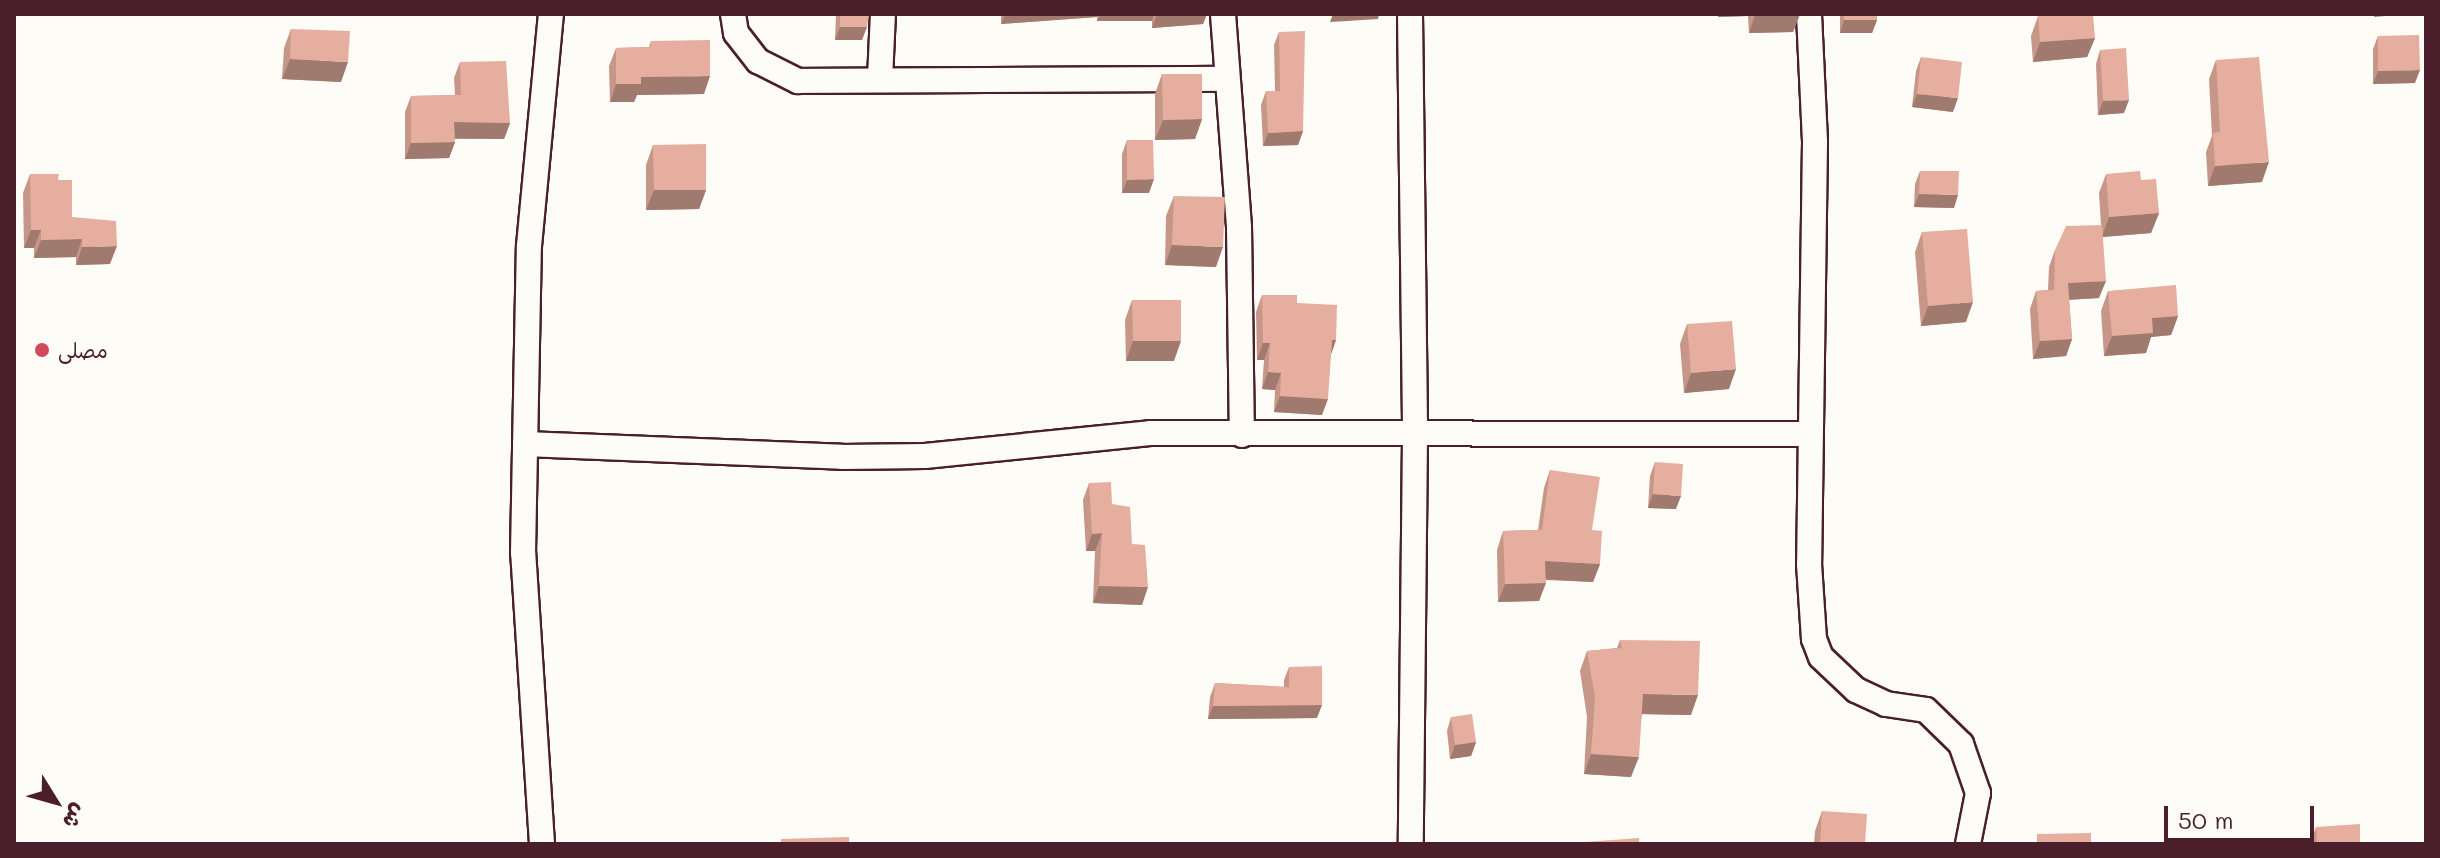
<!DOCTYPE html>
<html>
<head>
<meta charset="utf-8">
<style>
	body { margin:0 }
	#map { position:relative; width:2440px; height:858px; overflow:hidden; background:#fdfcf7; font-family:Mali,"Playpen Sans Arabic",sans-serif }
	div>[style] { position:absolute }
	.roads { filter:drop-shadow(2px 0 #4a1f2b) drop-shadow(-2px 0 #4a1f2b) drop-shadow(0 2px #4a1f2b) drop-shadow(0 -2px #4a1f2b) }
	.minor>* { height:24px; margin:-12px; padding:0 12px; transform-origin:12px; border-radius:12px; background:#fdfcf7 }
	.wall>* { inset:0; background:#c69688 }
	.shaded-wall>* { inset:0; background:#a17a6f }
	.building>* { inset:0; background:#e6ae9e }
	.dots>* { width:22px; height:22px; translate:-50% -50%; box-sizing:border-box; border:4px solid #fdfcf7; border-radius:50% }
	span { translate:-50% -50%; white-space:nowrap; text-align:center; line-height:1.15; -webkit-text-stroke:6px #fdfcf7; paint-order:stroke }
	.poi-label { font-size:20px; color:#4a1f2b }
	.left { translate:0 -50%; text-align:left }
	.frame { position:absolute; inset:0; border:16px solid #4a1f2b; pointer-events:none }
	.north { position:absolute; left:16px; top:762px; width:80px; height:80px; -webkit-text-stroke:6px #fdfcf7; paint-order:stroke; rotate:127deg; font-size:22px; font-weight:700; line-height:32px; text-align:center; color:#4a1f2b }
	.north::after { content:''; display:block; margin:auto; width:28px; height:36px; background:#4a1f2b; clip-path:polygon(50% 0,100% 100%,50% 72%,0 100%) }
	.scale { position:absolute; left:2164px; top:806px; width:150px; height:36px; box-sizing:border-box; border:4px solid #4a1f2b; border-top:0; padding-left:10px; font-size:24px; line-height:28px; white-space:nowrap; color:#4a1f2b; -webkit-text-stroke:6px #fdfcf7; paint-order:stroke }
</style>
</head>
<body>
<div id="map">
	<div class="roads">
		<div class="minor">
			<i style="left:733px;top:14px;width:19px;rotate:81deg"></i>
			<i style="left:736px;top:33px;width:36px;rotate:52deg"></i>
			<i style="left:758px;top:61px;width:45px;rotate:26.6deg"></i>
			<i style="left:798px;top:81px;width:428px;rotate:-0.3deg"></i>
			<i style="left:1223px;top:14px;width:214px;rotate:85.7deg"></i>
			<i style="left:1239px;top:227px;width:208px;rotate:89.2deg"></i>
			<i style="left:1410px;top:14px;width:423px;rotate:89.3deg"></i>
			<i style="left:1415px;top:437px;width:407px;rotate:90.6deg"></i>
			<i style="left:1809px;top:14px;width:128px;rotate:87.3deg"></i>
			<i style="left:1815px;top:142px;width:422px;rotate:90.8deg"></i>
			<i style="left:1809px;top:564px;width:75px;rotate:86.2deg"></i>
			<i style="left:1814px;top:639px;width:19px;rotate:69deg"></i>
			<i style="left:1821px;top:657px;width:48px;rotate:43.3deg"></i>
			<i style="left:1856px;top:690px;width:33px;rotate:25deg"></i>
			<i style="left:1886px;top:704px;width:40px;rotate:8.5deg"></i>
			<i style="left:1926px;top:710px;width:49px;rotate:44.2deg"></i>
			<i style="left:1961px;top:744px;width:52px;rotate:70.9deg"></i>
			<i style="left:1978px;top:793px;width:52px;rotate:101.1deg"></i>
			<i style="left:880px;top:79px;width:65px;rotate:-87.4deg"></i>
			<i style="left:525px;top:444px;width:317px;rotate:2.3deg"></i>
			<i style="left:842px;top:457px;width:83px;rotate:-0.7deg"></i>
			<i style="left:925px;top:456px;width:226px;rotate:-5.8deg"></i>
			<i style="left:1150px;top:433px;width:659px;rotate:0.09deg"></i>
			<i style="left:542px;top:844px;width:292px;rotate:-93.7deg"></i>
			<i style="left:523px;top:553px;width:307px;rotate:-88.9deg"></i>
			<i style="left:529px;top:246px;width:233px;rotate:-84.6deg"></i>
		</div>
	</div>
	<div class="wall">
		<i style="clip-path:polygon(836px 14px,869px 14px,862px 40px,835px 40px)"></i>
		<i style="clip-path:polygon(1001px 14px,1207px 14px,1203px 24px,1152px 28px,1152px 21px,1097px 21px,1097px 17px,1001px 24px)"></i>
		<i style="clip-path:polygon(1718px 14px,1800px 14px,1793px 32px,1749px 33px,1748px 16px,1718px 17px)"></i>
		<i style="clip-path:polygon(1840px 14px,1877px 14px,1877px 20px,1872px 33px,1840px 33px)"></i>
		<i style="clip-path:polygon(2038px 16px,2095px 38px,2087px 57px,2033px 62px,2031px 36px)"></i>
		<i style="clip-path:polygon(291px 29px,341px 82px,282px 79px,284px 48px)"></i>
		<i style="clip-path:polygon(1279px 32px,1303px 131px,1298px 145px,1263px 146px,1261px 105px,1266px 91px,1275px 91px,1274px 45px)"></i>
		<i style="clip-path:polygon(2378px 36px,2415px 83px,2373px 84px,2373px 49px)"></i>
		<i style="clip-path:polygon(651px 41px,704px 94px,637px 95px,634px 102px,610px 102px,609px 66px,616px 48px,649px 47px)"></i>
		<i style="clip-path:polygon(2100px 50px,2124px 113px,2098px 115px,2096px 64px)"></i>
		<i style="clip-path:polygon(1921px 57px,1953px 112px,1912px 107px,1916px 71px)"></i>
		<i style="clip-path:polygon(2216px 60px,2262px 182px,2208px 186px,2206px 152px,2212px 136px,2209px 79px)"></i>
		<i style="clip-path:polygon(460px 62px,510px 123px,504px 139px,455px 139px,455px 142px,449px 158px,405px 159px,405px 112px,411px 96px,455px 95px,454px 78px)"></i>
		<i style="clip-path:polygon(1162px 74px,1202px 119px,1195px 139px,1155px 140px,1155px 94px)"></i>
		<i style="clip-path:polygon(1127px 140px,1149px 193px,1122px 193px,1122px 154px)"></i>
		<i style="clip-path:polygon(653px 145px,706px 190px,699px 209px,646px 210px,646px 165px)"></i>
		<i style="clip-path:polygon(1920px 171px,1954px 208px,1914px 207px,1915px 184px)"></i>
		<i style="clip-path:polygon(30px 174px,58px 180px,72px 217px,110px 264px,76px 265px,76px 257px,34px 258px,34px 248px,24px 248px,23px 193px)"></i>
		<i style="clip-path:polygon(2106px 174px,2141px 180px,2159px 213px,2151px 233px,2103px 237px,2099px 298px,2069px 300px,2072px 339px,2066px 356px,2033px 359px,2030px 309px,2036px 291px,2048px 290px,2049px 267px,2055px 250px,2101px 225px,2099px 193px)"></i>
		<i style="clip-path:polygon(1174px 196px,1216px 267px,1165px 265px,1166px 216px)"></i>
		<i style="clip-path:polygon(1922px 232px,1966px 322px,1921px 326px,1915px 252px)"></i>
		<i style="clip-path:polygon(2108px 291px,2178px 316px,2171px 335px,2151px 337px,2146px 353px,2104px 356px,2101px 311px)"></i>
		<i style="clip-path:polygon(1262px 295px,1297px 303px,1336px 340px,1331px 354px,1322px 415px,1274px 412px,1275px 390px,1262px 389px,1264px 360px,1257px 360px,1256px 312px)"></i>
		<i style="clip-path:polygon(1132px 300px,1174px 361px,1126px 361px,1125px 320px)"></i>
		<i style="clip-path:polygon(1687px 324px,1729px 389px,1684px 393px,1680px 344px)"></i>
		<i style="clip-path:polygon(1655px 462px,1676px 509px,1648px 508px,1650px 476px)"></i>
		<i style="clip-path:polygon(1550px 470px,1592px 530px,1600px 564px,1593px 582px,1546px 580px,1539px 601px,1498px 602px,1497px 550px,1503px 531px,1538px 530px,1544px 488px)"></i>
		<i style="clip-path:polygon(1089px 483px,1112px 504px,1132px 544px,1142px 605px,1093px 603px,1095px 551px,1086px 551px,1083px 500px)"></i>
		<i style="clip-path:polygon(1620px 640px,1691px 715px,1642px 714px,1631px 777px,1584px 774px,1587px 717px,1580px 671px,1587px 651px,1617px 648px)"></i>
		<i style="clip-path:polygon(1289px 667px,1317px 718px,1208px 719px,1210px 697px,1215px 683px,1284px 687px,1284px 680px)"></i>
		<i style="clip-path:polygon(1451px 717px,1476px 742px,1471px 756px,1450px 759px,1447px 731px)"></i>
		<i style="clip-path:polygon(1822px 811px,1865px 844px,1814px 844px,1815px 831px)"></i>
		<i style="clip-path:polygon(2316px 827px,2360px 844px,2310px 844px)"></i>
	</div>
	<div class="shaded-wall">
		<i style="clip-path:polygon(284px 14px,328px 14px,328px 15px,284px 16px)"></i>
		<i style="clip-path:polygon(1005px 14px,1098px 14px,1097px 17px,1001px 24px)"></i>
		<i style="clip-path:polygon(1100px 14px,1154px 14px,1152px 21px,1097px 21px)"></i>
		<i style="clip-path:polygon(1157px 14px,1207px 14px,1203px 24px,1152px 28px)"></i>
		<i style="clip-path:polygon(1333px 14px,1379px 14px,1378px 19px,1330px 22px)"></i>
		<i style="clip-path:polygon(1719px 14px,1749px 14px,1748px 16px,1718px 17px)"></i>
		<i style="clip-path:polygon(1800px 14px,1793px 32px,1749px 33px,1755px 15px)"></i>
		<i style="clip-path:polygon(2375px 14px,2409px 14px,2374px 17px)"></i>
		<i style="clip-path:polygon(1844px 20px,1877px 20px,1872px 33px,1840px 33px)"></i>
		<i style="clip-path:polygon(840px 27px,867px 27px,862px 40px,835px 40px)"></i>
		<i style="clip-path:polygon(2095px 38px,2087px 57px,2033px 62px,2040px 42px)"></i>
		<i style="clip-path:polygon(290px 59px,348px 62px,341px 82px,282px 79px)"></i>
		<i style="clip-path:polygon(2420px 70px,2415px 83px,2373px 84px,2378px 71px)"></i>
		<i style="clip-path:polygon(710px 76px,704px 94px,637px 95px,634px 102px,610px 102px,616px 84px,641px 77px)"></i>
		<i style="clip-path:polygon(1917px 94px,1958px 98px,1953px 112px,1912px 107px)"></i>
		<i style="clip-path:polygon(2129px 100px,2124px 113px,2098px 115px,2103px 101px)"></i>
		<i style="clip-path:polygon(1202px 119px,1195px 139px,1155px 140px,1163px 120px)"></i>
		<i style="clip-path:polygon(454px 122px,510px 123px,504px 139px,448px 138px)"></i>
		<i style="clip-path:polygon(1303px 131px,1298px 145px,1263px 146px,1268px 133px)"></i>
		<i style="clip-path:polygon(455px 142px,449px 158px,405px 159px,411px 143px)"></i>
		<i style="clip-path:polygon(2269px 162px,2262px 182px,2208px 186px,2215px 166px)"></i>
		<i style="clip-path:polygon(1154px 179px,1149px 193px,1122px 193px,1127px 180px)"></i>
		<i style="clip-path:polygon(654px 190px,706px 190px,699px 209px,646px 210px)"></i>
		<i style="clip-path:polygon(1919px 194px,1958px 195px,1954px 208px,1914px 207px)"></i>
		<i style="clip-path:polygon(2159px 213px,2151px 233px,2102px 237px,2109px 217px)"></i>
		<i style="clip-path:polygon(31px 230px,41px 230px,34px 248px,24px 248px)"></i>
		<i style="clip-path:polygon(82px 239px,76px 257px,34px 258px,41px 240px)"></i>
		<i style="clip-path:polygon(1172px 245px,1223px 247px,1216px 267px,1165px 265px)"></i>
		<i style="clip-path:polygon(117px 246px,110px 264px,76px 265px,82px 247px)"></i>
		<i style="clip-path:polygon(2106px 281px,2099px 298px,2062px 300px,2068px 283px)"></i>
		<i style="clip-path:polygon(1973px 302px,1966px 322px,1921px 326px,1928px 306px)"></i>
		<i style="clip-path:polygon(2178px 316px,2171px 335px,2151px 337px,2146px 353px,2104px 356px,2112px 336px,2152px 318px)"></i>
		<i style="clip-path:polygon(2072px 339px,2066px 356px,2033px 359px,2040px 341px)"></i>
		<i style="clip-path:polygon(1332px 340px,1336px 340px,1330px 357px)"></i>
		<i style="clip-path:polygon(1133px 341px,1181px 341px,1174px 361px,1126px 361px)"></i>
		<i style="clip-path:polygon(1263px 343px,1270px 343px,1264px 360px,1257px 360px)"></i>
		<i style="clip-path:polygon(1736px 369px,1729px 389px,1684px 393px,1691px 373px)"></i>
		<i style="clip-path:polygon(1268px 372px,1281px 373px,1275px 390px,1262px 389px)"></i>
		<i style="clip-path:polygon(1280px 396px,1328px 399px,1322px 415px,1274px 412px)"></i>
		<i style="clip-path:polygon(1653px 494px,1681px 496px,1676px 509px,1648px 508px)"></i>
		<i style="clip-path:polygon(1102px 533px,1095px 551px,1086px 551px,1092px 534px)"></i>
		<i style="clip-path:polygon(1545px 561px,1600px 564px,1593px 582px,1539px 579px)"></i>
		<i style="clip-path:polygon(1546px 583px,1539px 601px,1498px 602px,1505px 584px)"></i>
		<i style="clip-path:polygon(1099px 586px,1148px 587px,1142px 605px,1093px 603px)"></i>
		<i style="clip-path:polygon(1643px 694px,1698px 695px,1691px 715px,1636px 714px)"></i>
		<i style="clip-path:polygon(1322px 705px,1317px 718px,1208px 719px,1213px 706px)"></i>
		<i style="clip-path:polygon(1476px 742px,1471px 756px,1450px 759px,1455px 745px)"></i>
		<i style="clip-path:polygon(1591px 754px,1639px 757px,1631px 777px,1584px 774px)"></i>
	</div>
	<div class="building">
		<i style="clip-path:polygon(840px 14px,869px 14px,867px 27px,840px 27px)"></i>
		<i style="clip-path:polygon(1755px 14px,1796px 14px,1755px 15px)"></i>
		<i style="clip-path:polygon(1844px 14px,1877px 14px,1877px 20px,1844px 20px)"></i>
		<i style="clip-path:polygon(2050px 14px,2093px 14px,2095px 38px,2040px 42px,2038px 16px,2050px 15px)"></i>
		<i style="clip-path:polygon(291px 29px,350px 31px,348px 62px,290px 59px)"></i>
		<i style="clip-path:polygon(1305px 31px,1303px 131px,1268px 133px,1266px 91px,1280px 91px,1279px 32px)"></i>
		<i style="clip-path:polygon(2419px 35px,2420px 70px,2378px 71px,2378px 36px)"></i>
		<i style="clip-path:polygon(710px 40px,710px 76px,641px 77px,641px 84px,616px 84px,616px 48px,651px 47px,651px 41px)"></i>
		<i style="clip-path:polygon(2126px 48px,2129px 100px,2103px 101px,2100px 50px)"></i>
		<i style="clip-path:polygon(1921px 57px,1962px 62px,1958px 98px,1917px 94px)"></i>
		<i style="clip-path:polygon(2259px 57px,2269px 162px,2215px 166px,2213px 133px,2220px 132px,2216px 60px)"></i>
		<i style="clip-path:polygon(506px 61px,510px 123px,454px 122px,455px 142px,411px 143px,411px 96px,461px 95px,460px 62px)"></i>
		<i style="clip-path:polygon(1162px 74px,1202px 74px,1202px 119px,1163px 120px)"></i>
		<i style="clip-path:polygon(1127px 140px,1153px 140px,1154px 179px,1127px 180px)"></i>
		<i style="clip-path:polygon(706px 144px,706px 190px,654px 190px,653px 145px)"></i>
		<i style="clip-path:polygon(1920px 171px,1959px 171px,1958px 195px,1919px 194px)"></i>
		<i style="clip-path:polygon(2140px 171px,2141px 180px,2156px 179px,2159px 213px,2109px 217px,2106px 174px)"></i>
		<i style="clip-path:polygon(30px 174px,59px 174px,58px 180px,72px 180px,72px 217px,116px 221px,117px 246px,82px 247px,82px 239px,41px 240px,41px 230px,31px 230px)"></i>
		<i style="clip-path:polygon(1174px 196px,1225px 197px,1223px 247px,1172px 245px)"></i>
		<i style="clip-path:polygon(2102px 225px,2106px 281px,2068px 283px,2072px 339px,2040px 341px,2036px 291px,2054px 290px,2055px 250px,2066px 226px)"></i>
		<i style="clip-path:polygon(1967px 229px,1973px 302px,1928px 306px,1922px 232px)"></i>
		<i style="clip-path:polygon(2176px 285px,2178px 316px,2152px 318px,2153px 333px,2112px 336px,2108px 291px)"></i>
		<i style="clip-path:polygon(1262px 295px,1297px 295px,1297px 303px,1337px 305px,1336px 340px,1332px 340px,1328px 399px,1280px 396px,1281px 373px,1268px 372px,1270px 343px,1263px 343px)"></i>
		<i style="clip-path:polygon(1132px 300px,1181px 300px,1181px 341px,1133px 341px)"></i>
		<i style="clip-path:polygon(1732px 321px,1736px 369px,1691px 373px,1687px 324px)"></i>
		<i style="clip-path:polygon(1655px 462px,1683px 464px,1681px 496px,1653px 494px)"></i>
		<i style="clip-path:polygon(1550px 470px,1600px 477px,1592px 530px,1602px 531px,1600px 564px,1545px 561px,1546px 583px,1505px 584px,1503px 531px,1542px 530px)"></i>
		<i style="clip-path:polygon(1111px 482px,1112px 504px,1130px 507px,1132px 544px,1145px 545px,1148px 587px,1099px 586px,1102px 533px,1092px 534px,1089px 483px)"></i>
		<i style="clip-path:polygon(1620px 640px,1700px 641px,1698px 695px,1643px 694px,1639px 757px,1591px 754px,1595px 697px,1587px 651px,1622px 648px)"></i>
		<i style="clip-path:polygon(1322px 666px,1322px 705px,1213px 706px,1215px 683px,1289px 687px,1289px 667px)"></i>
		<i style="clip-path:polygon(1472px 714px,1476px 742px,1455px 745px,1451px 717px)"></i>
		<i style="clip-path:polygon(1822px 811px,1867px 814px,1865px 844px,1820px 844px)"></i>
		<i style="clip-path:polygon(2360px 824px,2360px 844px,2317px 844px,2316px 827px)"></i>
		<i style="clip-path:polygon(2091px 833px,2091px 844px,2037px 844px,2037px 834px)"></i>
		<i style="clip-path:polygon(849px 837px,849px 844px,781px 844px,781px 839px)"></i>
		<i style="clip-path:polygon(1639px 838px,1639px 844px,1585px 844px,1585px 842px)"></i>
	</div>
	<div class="dots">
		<i style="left:42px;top:350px;background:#d1495b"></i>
	</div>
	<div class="poi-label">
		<span class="left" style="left:58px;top:350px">مصلى</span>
	</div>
	<div class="frame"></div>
	<div class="north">ش</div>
	<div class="scale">50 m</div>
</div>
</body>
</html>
